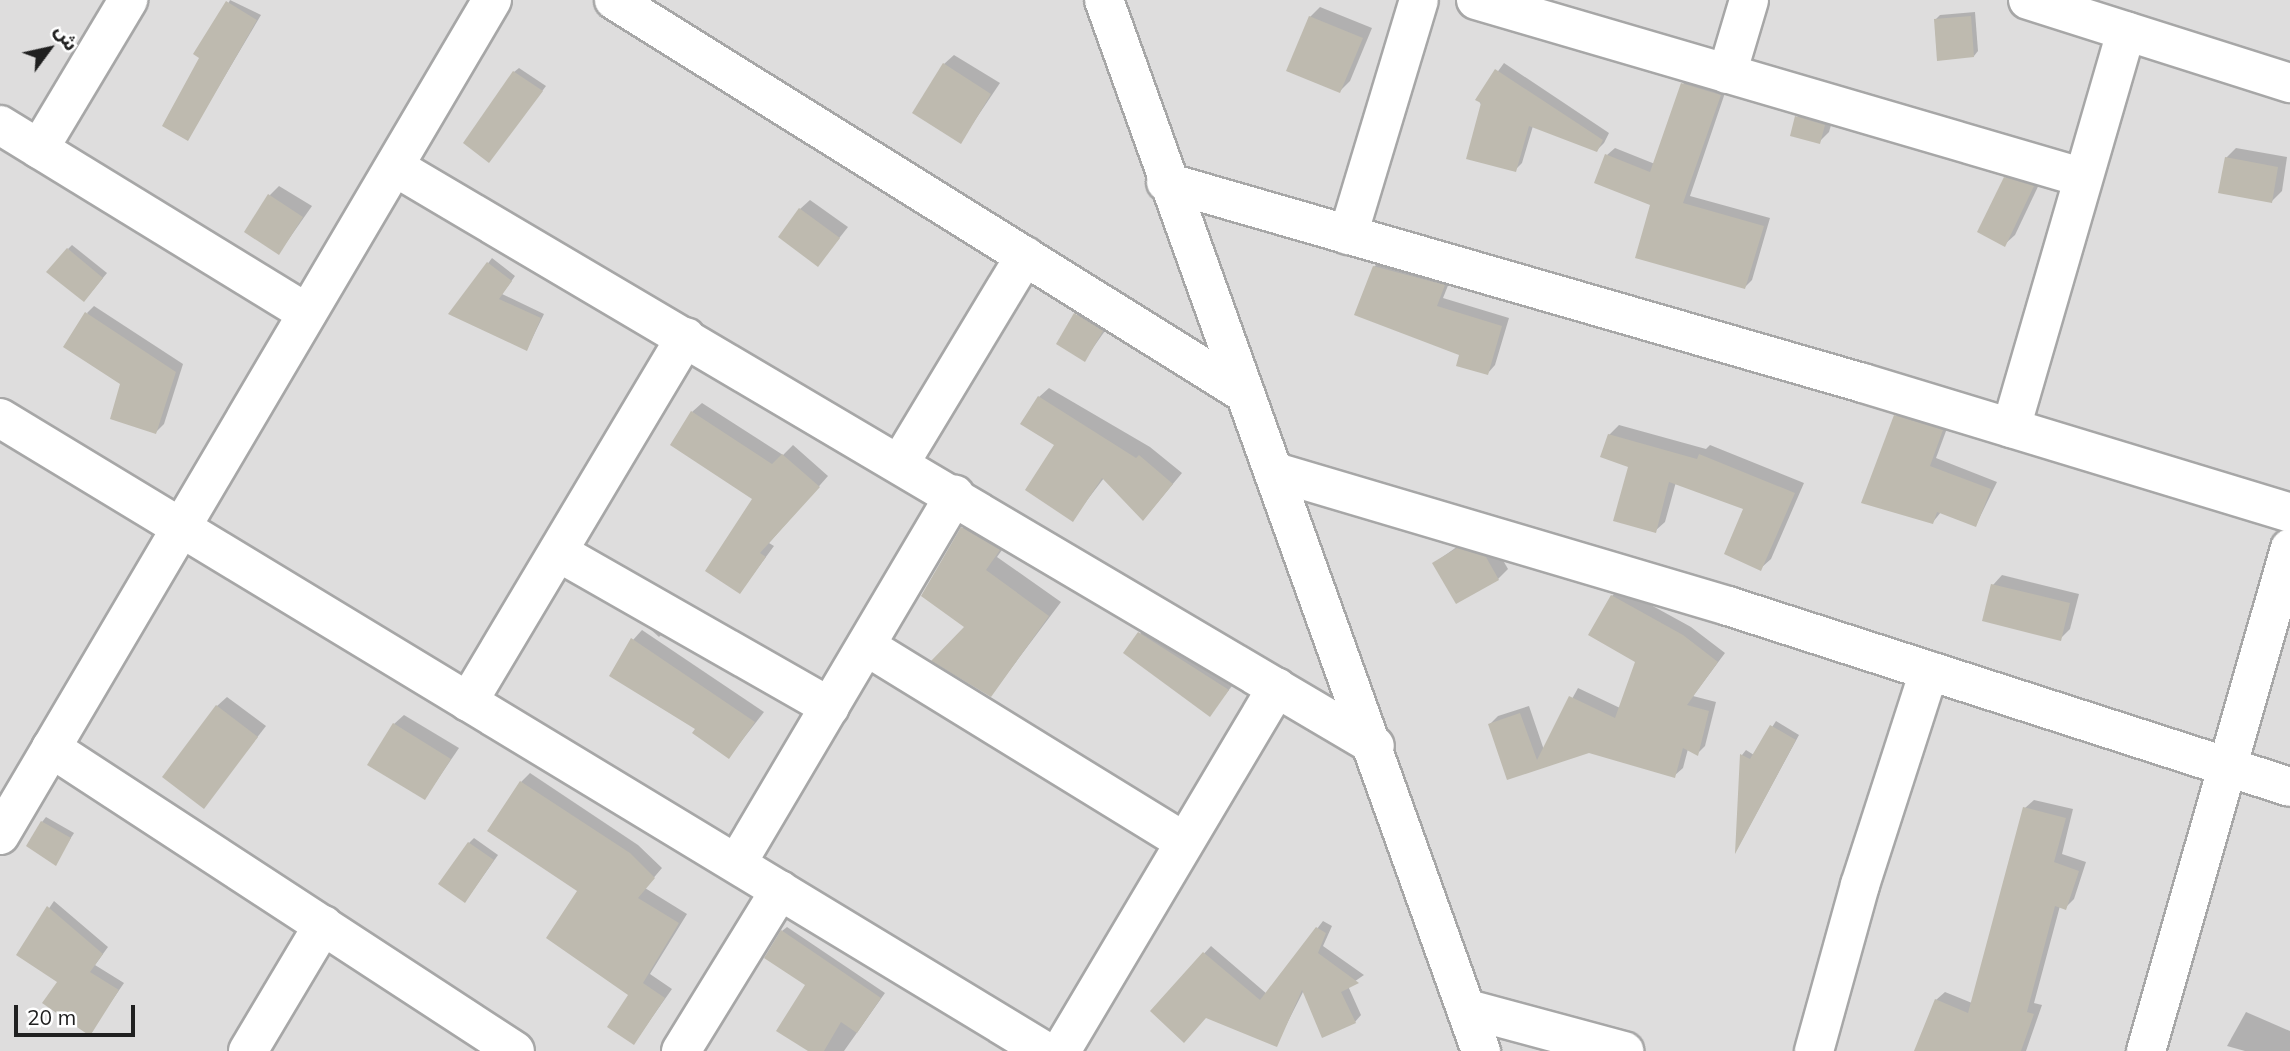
<!DOCTYPE html>
<html>
<head>
<meta charset="utf-8">
<style>
	body { margin:0 }
	#map { position:relative; width:2290px; height:1051px; overflow:hidden; background:#f1f0e6; font-family:Mulish,"Noto Sans Arabic",sans-serif }
	div>[style] { position:absolute }
	.residential>* { inset:0; background:#dedddd }
	.shadow>* { inset:0; background:#0003 }
	.building>* { inset:0; background:#bebaaf }
	.roads { filter:drop-shadow(2px 0 #a7a7a7) drop-shadow(-2px 0 #a7a7a7) drop-shadow(0 2px #a7a7a7) drop-shadow(0 -2px #a7a7a7) }
	.minor>* { height:38px; margin:-19px; padding:0 19px; transform-origin:19px; border-radius:19px; background:#fff }
	span { translate:-50% -50%; white-space:nowrap; text-align:center; line-height:1.15; -webkit-text-stroke:6px #fff; paint-order:stroke }
	.north { position:absolute; left:14px; top:14px; width:70px; height:70px; -webkit-text-stroke:5px #fff; paint-order:stroke; rotate:57deg; font-size:19px; font-weight:700; line-height:28px; text-align:center; color:#202020 }
	.north::after { content:''; display:block; margin:auto; width:24px; height:32px; background:#202020; clip-path:polygon(50% 0,100% 100%,50% 72%,0 100%) }
	.scale { position:absolute; left:14px; top:1005px; width:121px; height:32px; box-sizing:border-box; border:4px solid #202020; border-top:0; padding-left:9px; font-size:21px; line-height:24px; white-space:nowrap; color:#202020; -webkit-text-stroke:5px #fff; paint-order:stroke }
</style>
</head>
<body>
<div id="map">
	<div class="residential">
		<i style="clip-path:polygon(0 0,2290px 0,2290px 1051px,0 1051px)"></i>
	</div>
	<div class="shadow">
		<i style="clip-path:polygon(230px 0,261px 15px,188px 138px,202px 57px)"></i>
		<i style="clip-path:polygon(1320px 7px,1372px 28px,1350px 81px,1340px 91px,1288px 70px,1310px 17px)"></i>
		<i style="clip-path:polygon(1975px 12px,1978px 51px,1974px 56px,1935px 20px,1940px 15px)"></i>
		<i style="clip-path:polygon(954px 55px,1000px 83px,961px 141px,944px 64px)"></i>
		<i style="clip-path:polygon(1504px 63px,1609px 133px,1604px 143px,1597px 150px,1533px 126px,1522px 163px,1515px 170px,1478px 99px)"></i>
		<i style="clip-path:polygon(519px 68px,546px 86px,493px 156px,514px 72px)"></i>
		<i style="clip-path:polygon(1690px 76px,1727px 87px,1690px 196px,1770px 218px,1752px 280px,1745px 287px,1637px 257px,1652px 204px,1607px 155px,1615px 148px,1655px 164px,1683px 84px)"></i>
		<i style="clip-path:polygon(1807px 107px,1834px 115px,1829px 132px,1819px 142px,1797px 117px)"></i>
		<i style="clip-path:polygon(2236px 148px,2287px 157px,2282px 191px,2272px 201px,2226px 158px)"></i>
		<i style="clip-path:polygon(2015px 168px,2043px 176px,2015px 235px,2005px 244px,2005px 178px)"></i>
		<i style="clip-path:polygon(279px 186px,312px 206px,279px 253px,270px 195px)"></i>
		<i style="clip-path:polygon(810px 200px,848px 227px,818px 265px,800px 209px)"></i>
		<i style="clip-path:polygon(72px 245px,107px 273px,88px 296px,68px 249px)"></i>
		<i style="clip-path:polygon(492px 258px,515px 276px,502px 294px,544px 314px,527px 349px,451px 313px)"></i>
		<i style="clip-path:polygon(1382px 259px,1451px 278px,1443px 298px,1509px 318px,1495px 365px,1488px 373px,1461px 354px,1374px 267px)"></i>
		<i style="clip-path:polygon(1085px 304px,1112px 321px,1085px 359px,1058px 344px)"></i>
		<i style="clip-path:polygon(94px 306px,183px 364px,164px 424px,156px 432px,87px 313px)"></i>
		<i style="clip-path:polygon(1049px 388px,1150px 447px,1182px 473px,1152px 509px,1104px 478px,1072px 520px,1056px 445px,1039px 397px)"></i>
		<i style="clip-path:polygon(702px 403px,783px 455px,793px 445px,828px 476px,769px 543px,774px 546px,740px 592px,755px 498px,692px 412px)"></i>
		<i style="clip-path:polygon(1903px 409px,1949px 423px,1936px 458px,1997px 482px,1976px 525px,1941px 512px,1933px 522px,1896px 416px)"></i>
		<i style="clip-path:polygon(1619px 425px,1706px 449px,1710px 445px,1804px 483px,1771px 559px,1761px 568px,1746px 508px,1676px 482px,1665px 522px,1655px 531px,1630px 466px,1609px 435px)"></i>
		<i style="clip-path:polygon(976px 515px,1012px 536px,997px 557px,1061px 602px,991px 695px,967px 627px,963px 528px)"></i>
		<i style="clip-path:polygon(1468px 539px,1496px 548px,1508px 569px,1498px 579px,1434px 563px)"></i>
		<i style="clip-path:polygon(2002px 575px,2079px 594px,2070px 629px,2060px 639px,1993px 585px)"></i>
		<i style="clip-path:polygon(1620px 588px,1691px 627px,1725px 653px,1693px 696px,1716px 702px,1705px 746px,1697px 754px,1688px 749px,1683px 768px,1674px 776px,1589px 751px,1508px 778px,1490px 724px,1498px 716px,1529px 706px,1544px 750px,1578px 688px,1620px 708px,1637px 661px,1612px 596px)"></i>
		<i style="clip-path:polygon(651px 623px,665px 631px,659px 637px,648px 627px)"></i>
		<i style="clip-path:polygon(1148px 624px,1236px 681px,1209px 715px,1125px 653px)"></i>
		<i style="clip-path:polygon(642px 630px,764px 712px,729px 757px,697px 728px,633px 640px)"></i>
		<i style="clip-path:polygon(227px 697px,266px 726px,203px 807px,217px 706px)"></i>
		<i style="clip-path:polygon(404px 715px,459px 748px,425px 798px,394px 724px)"></i>
		<i style="clip-path:polygon(1776px 721px,1799px 735px,1737px 849px,1742px 755px,1746px 750px,1754px 755px)"></i>
		<i style="clip-path:polygon(530px 773px,638px 845px,662px 868px,645px 888px,687px 914px,650px 974px,672px 989px,634px 1043px,631px 994px,521px 782px)"></i>
		<i style="clip-path:polygon(2034px 800px,2073px 809px,2062px 854px,2086px 862px,2074px 899px,2065px 908px,2060px 906px,2034px 1003px,2042px 1005px,2026px 1051px,1963px 1051px,1936px 1000px,1945px 992px,1972px 1003px,2025px 808px)"></i>
		<i style="clip-path:polygon(46px 817px,74px 833px,55px 863px,42px 822px)"></i>
		<i style="clip-path:polygon(474px 838px,498px 855px,469px 896px,469px 843px)"></i>
		<i style="clip-path:polygon(54px 901px,108px 947px,95px 965px,124px 983px,89px 1034px,59px 981px,18px 954px)"></i>
		<i style="clip-path:polygon(1323px 921px,1332px 926px,1323px 946px,1364px 975px,1348px 986px,1361px 1015px,1355px 1022px,1304px 990px,1276px 1045px,1206px 1016px,1152px 1011px,1211px 946px,1267px 994px)"></i>
		<i style="clip-path:polygon(787px 927px,885px 993px,844px 1051px,812px 1051px,808px 985px,782px 931px)"></i>
		<i style="clip-path:polygon(2246px 1012px,2290px 1031px,2290px 1051px,2245px 1051px,2227px 1046px)"></i>
	</div>
	<div class="building">
		<i style="clip-path:polygon(226px 1px,257px 20px,188px 141px,162px 126px,199px 58px,193px 54px)"></i>
		<i style="clip-path:polygon(1309px 16px,1363px 38px,1340px 93px,1286px 71px)"></i>
		<i style="clip-path:polygon(1971px 16px,1974px 57px,1937px 61px,1934px 19px)"></i>
		<i style="clip-path:polygon(943px 63px,991px 94px,961px 144px,912px 113px)"></i>
		<i style="clip-path:polygon(1495px 69px,1603px 140px,1597px 152px,1529px 126px,1516px 172px,1466px 159px,1481px 103px,1475px 100px)"></i>
		<i style="clip-path:polygon(513px 71px,543px 91px,489px 163px,463px 143px)"></i>
		<i style="clip-path:polygon(1681px 83px,1721px 95px,1683px 203px,1764px 226px,1745px 289px,1635px 258px,1650px 205px,1594px 183px,1605px 154px,1650px 172px)"></i>
		<i style="clip-path:polygon(1795px 116px,1825px 125px,1820px 144px,1790px 136px)"></i>
		<i style="clip-path:polygon(2225px 157px,2278px 167px,2272px 203px,2218px 193px)"></i>
		<i style="clip-path:polygon(2004px 177px,2034px 186px,2005px 247px,1977px 232px)"></i>
		<i style="clip-path:polygon(268px 194px,303px 217px,279px 255px,244px 232px)"></i>
		<i style="clip-path:polygon(799px 208px,840px 238px,818px 267px,778px 237px)"></i>
		<i style="clip-path:polygon(67px 248px,103px 278px,84px 302px,46px 272px)"></i>
		<i style="clip-path:polygon(487px 262px,512px 281px,499px 299px,541px 318px,527px 351px,448px 314px)"></i>
		<i style="clip-path:polygon(1373px 266px,1445px 285px,1437px 306px,1502px 326px,1488px 375px,1456px 366px,1459px 355px,1354px 315px)"></i>
		<i style="clip-path:polygon(85px 312px,176px 372px,156px 434px,110px 419px,120px 384px,63px 347px)"></i>
		<i style="clip-path:polygon(1074px 313px,1103px 331px,1085px 362px,1056px 344px)"></i>
		<i style="clip-path:polygon(1038px 396px,1136px 458px,1139px 455px,1173px 484px,1143px 521px,1102px 478px,1073px 522px,1025px 490px,1054px 445px,1020px 424px)"></i>
		<i style="clip-path:polygon(691px 411px,772px 464px,782px 454px,820px 487px,760px 553px,766px 557px,740px 594px,705px 571px,752px 499px,670px 445px)"></i>
		<i style="clip-path:polygon(1894px 415px,1943px 430px,1930px 466px,1991px 489px,1976px 527px,1937px 512px,1933px 524px,1861px 503px)"></i>
		<i style="clip-path:polygon(1608px 434px,1697px 459px,1699px 454px,1795px 493px,1761px 571px,1724px 554px,1743px 509px,1669px 482px,1656px 533px,1613px 521px,1628px 467px,1600px 457px)"></i>
		<i style="clip-path:polygon(961px 527px,1000px 550px,986px 570px,1049px 616px,991px 697px,931px 661px,964px 627px,921px 596px)"></i>
		<i style="clip-path:polygon(1457px 548px,1486px 557px,1499px 580px,1456px 604px,1432px 563px)"></i>
		<i style="clip-path:polygon(1991px 584px,2070px 603px,2061px 641px,1982px 621px)"></i>
		<i style="clip-path:polygon(1611px 595px,1683px 635px,1718px 662px,1687px 705px,1709px 711px,1698px 756px,1683px 748px,1675px 778px,1589px 753px,1507px 780px,1488px 724px,1520px 713px,1537px 760px,1569px 696px,1615px 718px,1635px 662px,1588px 635px)"></i>
		<i style="clip-path:polygon(1138px 632px,1229px 690px,1210px 717px,1123px 653px)"></i>
		<i style="clip-path:polygon(631px 638px,755px 722px,729px 759px,692px 733px,695px 729px,609px 676px)"></i>
		<i style="clip-path:polygon(216px 705px,258px 737px,204px 809px,162px 777px)"></i>
		<i style="clip-path:polygon(393px 723px,451px 759px,425px 800px,367px 765px)"></i>
		<i style="clip-path:polygon(1770px 725px,1796px 740px,1735px 854px,1740px 754px,1750px 759px)"></i>
		<i style="clip-path:polygon(520px 781px,630px 853px,655px 878px,638px 898px,679px 923px,643px 983px,665px 998px,634px 1045px,607px 1027px,628px 995px,546px 938px,577px 891px,487px 831px)"></i>
		<i style="clip-path:polygon(2023px 807px,2066px 818px,2054px 862px,2079px 871px,2066px 910px,2055px 906px,2027px 1012px,2034px 1014px,2021px 1051px,1914px 1051px,1935px 999px,1968px 1013px)"></i>
		<i style="clip-path:polygon(41px 821px,71px 838px,56px 866px,26px 846px)"></i>
		<i style="clip-path:polygon(468px 842px,494px 860px,465px 903px,438px 884px)"></i>
		<i style="clip-path:polygon(47px 906px,103px 954px,90px 972px,119px 990px,90px 1036px,42px 1003px,57px 982px,16px 955px)"></i>
		<i style="clip-path:polygon(1316px 927px,1326px 933px,1318px 953px,1359px 983px,1341px 992px,1356px 1023px,1322px 1038px,1302px 990px,1277px 1047px,1206px 1018px,1184px 1043px,1150px 1011px,1203px 952px,1260px 1000px)"></i>
		<i style="clip-path:polygon(781px 930px,881px 998px,857px 1033px,841px 1022px,824px 1051px,808px 1051px,776px 1031px,805px 985px,764px 958px)"></i>
	</div>
	<div class="roads">
		<div class="minor">
			<i style="left:614px;top:0;width:743px;rotate:31.96deg"></i>
			<i style="left:1104px;top:0;width:1117px;rotate:70.27deg"></i>
			<i style="left:1476px;top:0;width:630px;rotate:16.31deg"></i>
			<i style="left:2028px;top:0;width:275px;rotate:17.6deg"></i>
			<i style="left:1727px;top:74px;width:77px;rotate:-73.4deg"></i>
			<i style="left:0;top:125px;width:360px;rotate:31.5deg"></i>
			<i style="left:39px;top:149px;width:174px;rotate:-59.1deg"></i>
			<i style="left:395px;top:167px;width:1138px;rotate:30.58deg"></i>
			<i style="left:1166px;top:182px;width:725px;rotate:16.09deg"></i>
			<i style="left:1863px;top:383px;width:446px;rotate:16.9deg"></i>
			<i style="left:1348px;top:235px;width:245px;rotate:-73.2deg"></i>
			<i style="left:0;top:418px;width:1222px;rotate:31.21deg"></i>
			<i style="left:2011px;top:428px;width:413px;rotate:-73.8deg"></i>
			<i style="left:900px;top:463px;width:242px;rotate:-58.9deg"></i>
			<i style="left:1276px;top:472px;width:471px;rotate:16.5deg"></i>
			<i style="left:1728px;top:606px;width:590px;rotate:17.85deg"></i>
			<i style="left:558px;top:552px;width:313px;rotate:29.7deg"></i>
			<i style="left:866px;top:646px;width:372px;rotate:31.6deg"></i>
			<i style="left:468px;top:702px;width:425px;rotate:-59.2deg"></i>
			<i style="left:51px;top:748px;width:554px;rotate:33.15deg"></i>
			<i style="left:0;top:835px;width:969px;rotate:-59.49deg"></i>
			<i style="left:737px;top:863px;width:428px;rotate:-59.4deg"></i>
			<i style="left:1468px;top:1009px;width:162px;rotate:15.1deg"></i>
			<i style="left:248px;top:1051px;width:147px;rotate:-59.2deg"></i>
			<i style="left:681px;top:1051px;width:189px;rotate:-58.4deg"></i>
			<i style="left:1061px;top:1051px;width:423px;rotate:-59.3deg"></i>
			<i style="left:1814px;top:1051px;width:172px;rotate:-74.5deg"></i>
			<i style="left:1860px;top:885px;width:225px;rotate:-72.1deg"></i>
			<i style="left:2146px;top:1051px;width:523px;rotate:-74.02deg"></i>
		</div>
	</div>
	<div class="north">ش</div>
	<div class="scale">20 m</div>
</div>
</body>
</html>
